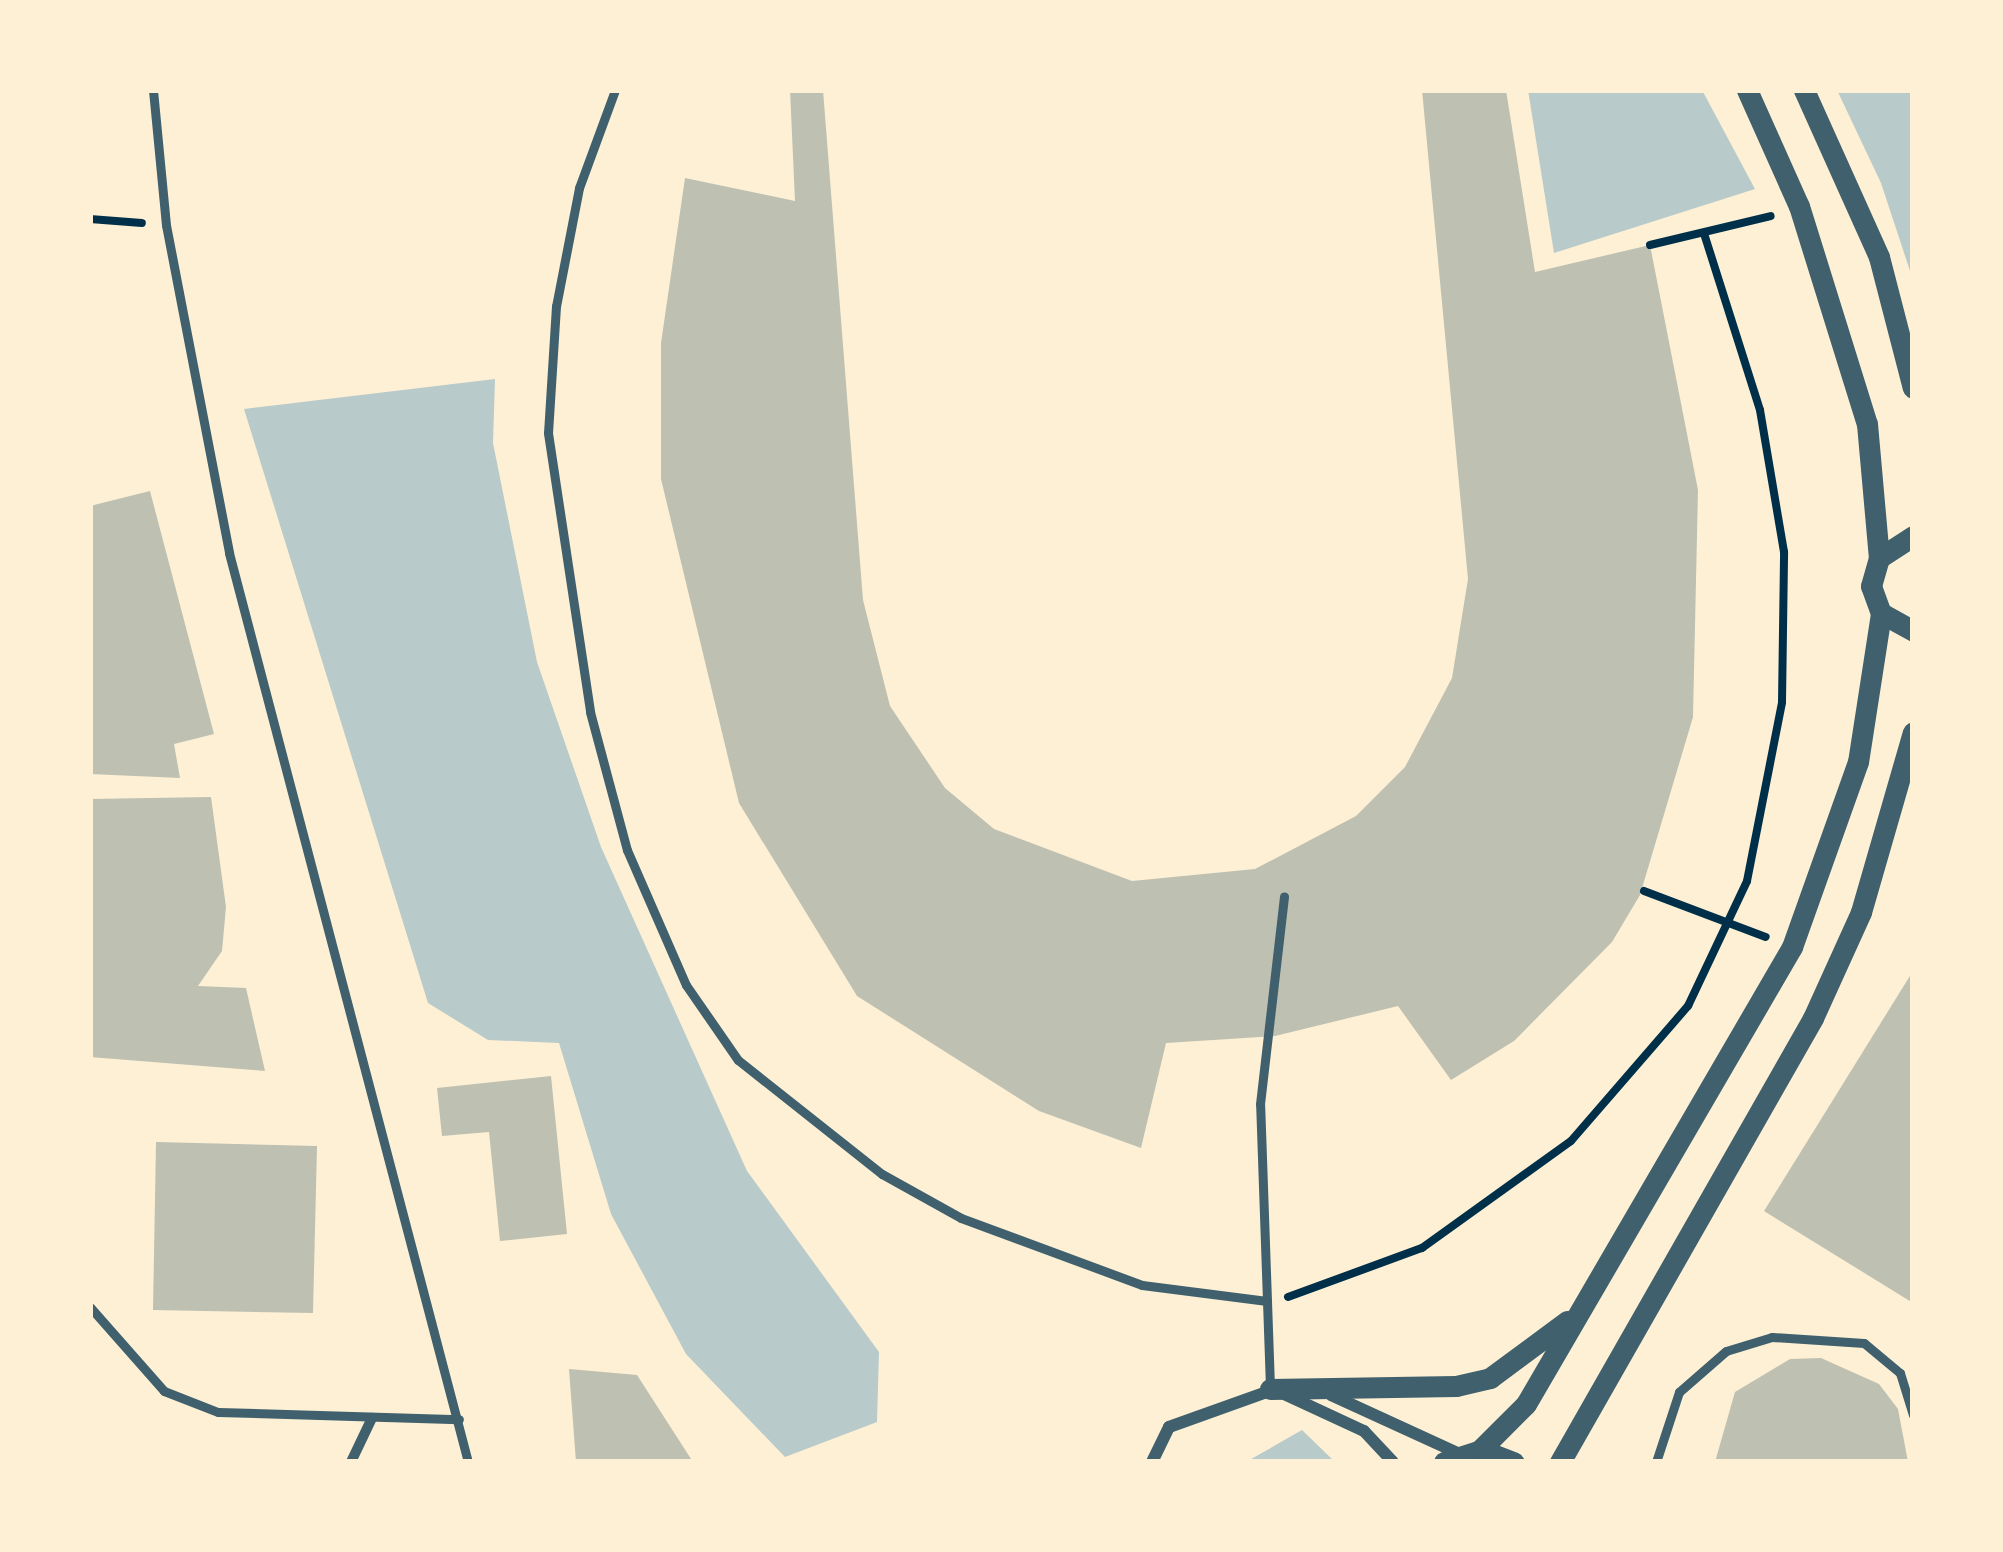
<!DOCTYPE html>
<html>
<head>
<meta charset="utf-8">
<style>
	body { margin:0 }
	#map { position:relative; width:2003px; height:1552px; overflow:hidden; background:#fdf0d5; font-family:"PT Sans Narrow",sans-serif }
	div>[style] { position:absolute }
	.green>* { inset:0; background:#b9caca }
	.building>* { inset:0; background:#bec0b2 }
	.path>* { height:8px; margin:-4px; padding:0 4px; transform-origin:4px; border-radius:4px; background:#003049 }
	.service>* { height:9px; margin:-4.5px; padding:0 4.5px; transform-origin:4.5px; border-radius:4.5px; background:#3f606c }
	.pedestrian>* { height:10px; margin:-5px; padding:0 5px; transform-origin:5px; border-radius:5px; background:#3f606c }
	.minor>* { height:12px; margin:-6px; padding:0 6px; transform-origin:6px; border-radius:6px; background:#3f606c }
	.tertiary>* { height:21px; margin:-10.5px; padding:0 10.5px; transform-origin:10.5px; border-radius:10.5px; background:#3f606c }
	span { translate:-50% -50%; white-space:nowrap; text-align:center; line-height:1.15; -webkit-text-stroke:9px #fdf0d5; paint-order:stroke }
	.frame { position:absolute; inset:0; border:93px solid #fdf0d5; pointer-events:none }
</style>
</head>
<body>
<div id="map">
	<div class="green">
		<i style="clip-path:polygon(1528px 90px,1702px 90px,1755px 189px,1554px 253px)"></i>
		<i style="clip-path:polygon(1837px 90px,1913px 90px,1913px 280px,1881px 183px)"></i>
		<i style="clip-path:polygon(495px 379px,493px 443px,537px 662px,601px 847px,747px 1171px,879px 1352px,877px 1422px,785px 1457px,686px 1354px,611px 1214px,559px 1043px,488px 1040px,428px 1003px,244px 409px)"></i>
		<i style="clip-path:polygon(1302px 1430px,1335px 1462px,1246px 1462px)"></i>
	</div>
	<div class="building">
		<i style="clip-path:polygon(790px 90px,823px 90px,863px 600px,890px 706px,945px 788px,994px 829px,1132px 881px,1255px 869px,1356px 816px,1405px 767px,1452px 678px,1468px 579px,1422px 90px,1506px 90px,1535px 272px,1650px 245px,1698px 490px,1693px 717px,1640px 895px,1612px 942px,1514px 1041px,1451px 1080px,1398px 1006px,1275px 1036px,1166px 1043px,1141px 1148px,1039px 1111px,857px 996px,739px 803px,661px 479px,661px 343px,685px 178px,795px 201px)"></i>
		<i style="clip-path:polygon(150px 491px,214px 734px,174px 744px,180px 778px,90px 774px,90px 506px)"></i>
		<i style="clip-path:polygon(211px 797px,226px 907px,222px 951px,198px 986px,246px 988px,265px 1071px,90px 1057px,90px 799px)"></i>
		<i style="clip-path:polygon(1913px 971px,1913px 1303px,1764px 1211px)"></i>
		<i style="clip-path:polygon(551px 1076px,567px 1234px,500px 1241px,489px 1132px,442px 1136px,437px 1088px)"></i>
		<i style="clip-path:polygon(156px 1142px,317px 1146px,313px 1313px,153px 1310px)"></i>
		<i style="clip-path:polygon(1821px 1358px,1879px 1384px,1898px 1409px,1908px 1462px,1715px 1462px,1735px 1392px,1790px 1359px)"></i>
		<i style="clip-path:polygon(569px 1369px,637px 1375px,693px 1462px,576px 1462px)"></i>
	</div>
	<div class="path">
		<i style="left:90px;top:219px;width:52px;rotate:4.4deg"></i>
		<i style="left:1650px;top:245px;width:124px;rotate:-13.5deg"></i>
		<i style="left:1644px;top:891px;width:130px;rotate:20.7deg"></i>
		<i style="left:1288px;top:1297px;width:143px;rotate:-20.1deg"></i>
		<i style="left:1422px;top:1248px;width:183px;rotate:-35.7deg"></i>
		<i style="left:1571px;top:1141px;width:179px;rotate:-49.1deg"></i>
		<i style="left:1688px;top:1006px;width:138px;rotate:-64.7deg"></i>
		<i style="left:1747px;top:881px;width:182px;rotate:-78.9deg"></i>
		<i style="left:1782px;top:702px;width:150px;rotate:-89.2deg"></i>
		<i style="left:1784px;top:552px;width:144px;rotate:-99.6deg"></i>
		<i style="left:1760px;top:410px;width:186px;rotate:-107.6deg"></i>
	</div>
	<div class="service">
		<i style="left:153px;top:90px;width:136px;rotate:84.5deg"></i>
		<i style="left:166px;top:225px;width:334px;rotate:79.1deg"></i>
		<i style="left:229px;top:553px;width:940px;rotate:75.27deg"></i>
		<i style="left:615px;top:90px;width:104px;rotate:110.2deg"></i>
		<i style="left:579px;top:188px;width:120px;rotate:101deg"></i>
		<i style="left:556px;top:306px;width:127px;rotate:93.6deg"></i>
		<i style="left:548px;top:433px;width:282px;rotate:81.4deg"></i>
		<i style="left:590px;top:712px;width:143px;rotate:75deg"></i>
		<i style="left:627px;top:850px;width:147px;rotate:66.4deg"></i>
		<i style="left:686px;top:985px;width:91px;rotate:55.3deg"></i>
		<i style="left:738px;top:1060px;width:184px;rotate:38.4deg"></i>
		<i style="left:882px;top:1174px;width:90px;rotate:29.1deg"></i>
		<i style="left:961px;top:1218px;width:193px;rotate:20.3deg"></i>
		<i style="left:1142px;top:1285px;width:126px;rotate:7.3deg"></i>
		<i style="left:90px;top:1307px;width:112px;rotate:48.6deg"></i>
		<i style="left:164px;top:1391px;width:58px;rotate:21.3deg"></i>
		<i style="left:218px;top:1412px;width:241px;rotate:1.7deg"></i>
		<i style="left:1270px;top:1387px;width:283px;rotate:-92deg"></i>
		<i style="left:1260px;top:1104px;width:209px;rotate:-83.4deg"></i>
		<i style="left:1656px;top:1462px;width:74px;rotate:-71.8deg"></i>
		<i style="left:1679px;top:1392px;width:62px;rotate:-41.1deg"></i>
		<i style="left:1726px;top:1351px;width:48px;rotate:-16.9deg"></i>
		<i style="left:1772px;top:1337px;width:92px;rotate:3.7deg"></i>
		<i style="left:1864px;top:1343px;width:47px;rotate:39.8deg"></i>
		<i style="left:1900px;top:1373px;width:44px;rotate:72.8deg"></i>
	</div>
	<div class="pedestrian">
		<i style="left:351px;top:1462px;width:49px;rotate:-64.5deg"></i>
	</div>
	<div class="minor">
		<i style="left:1282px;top:1393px;width:90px;rotate:24.9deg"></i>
		<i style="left:1364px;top:1431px;width:42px;rotate:46.9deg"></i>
		<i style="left:1331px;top:1395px;width:142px;rotate:24.6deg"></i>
		<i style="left:1152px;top:1462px;width:39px;rotate:-64deg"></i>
		<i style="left:1169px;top:1427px;width:113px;rotate:-19.7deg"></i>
	</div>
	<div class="tertiary">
		<i style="left:1747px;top:90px;width:127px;rotate:65.9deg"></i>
		<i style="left:1799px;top:206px;width:228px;rotate:72.7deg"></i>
		<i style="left:1867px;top:424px;width:135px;rotate:84.9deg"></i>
		<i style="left:1804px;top:90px;width:183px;rotate:65.8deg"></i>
		<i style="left:1879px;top:257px;width:135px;rotate:75.5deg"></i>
		<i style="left:1913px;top:536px;width:40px;rotate:147.1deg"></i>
		<i style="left:1879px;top:558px;width:29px;rotate:106deg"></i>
		<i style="left:1871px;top:586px;width:29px;rotate:70deg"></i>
		<i style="left:1881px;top:613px;width:37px;rotate:29deg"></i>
		<i style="left:1270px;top:1389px;width:186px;rotate:-0.9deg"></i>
		<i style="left:1456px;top:1386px;width:35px;rotate:-13deg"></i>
		<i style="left:1490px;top:1378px;width:96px;rotate:-36.5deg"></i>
		<i style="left:1479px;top:1451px;width:66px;rotate:-45deg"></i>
		<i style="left:1526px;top:1404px;width:529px;rotate:-59.8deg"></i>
		<i style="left:1792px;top:947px;width:196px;rotate:-70.4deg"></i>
		<i style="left:1858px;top:762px;width:151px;rotate:-81.2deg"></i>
		<i style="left:1444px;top:1462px;width:40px;rotate:-18deg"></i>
		<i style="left:1482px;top:1450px;width:34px;rotate:21deg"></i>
		<i style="left:1560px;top:1462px;width:511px;rotate:-60.32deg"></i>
		<i style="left:1813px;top:1018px;width:116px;rotate:-65.6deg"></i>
		<i style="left:1861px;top:912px;width:187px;rotate:-73.9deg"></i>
	</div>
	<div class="frame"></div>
</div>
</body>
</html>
